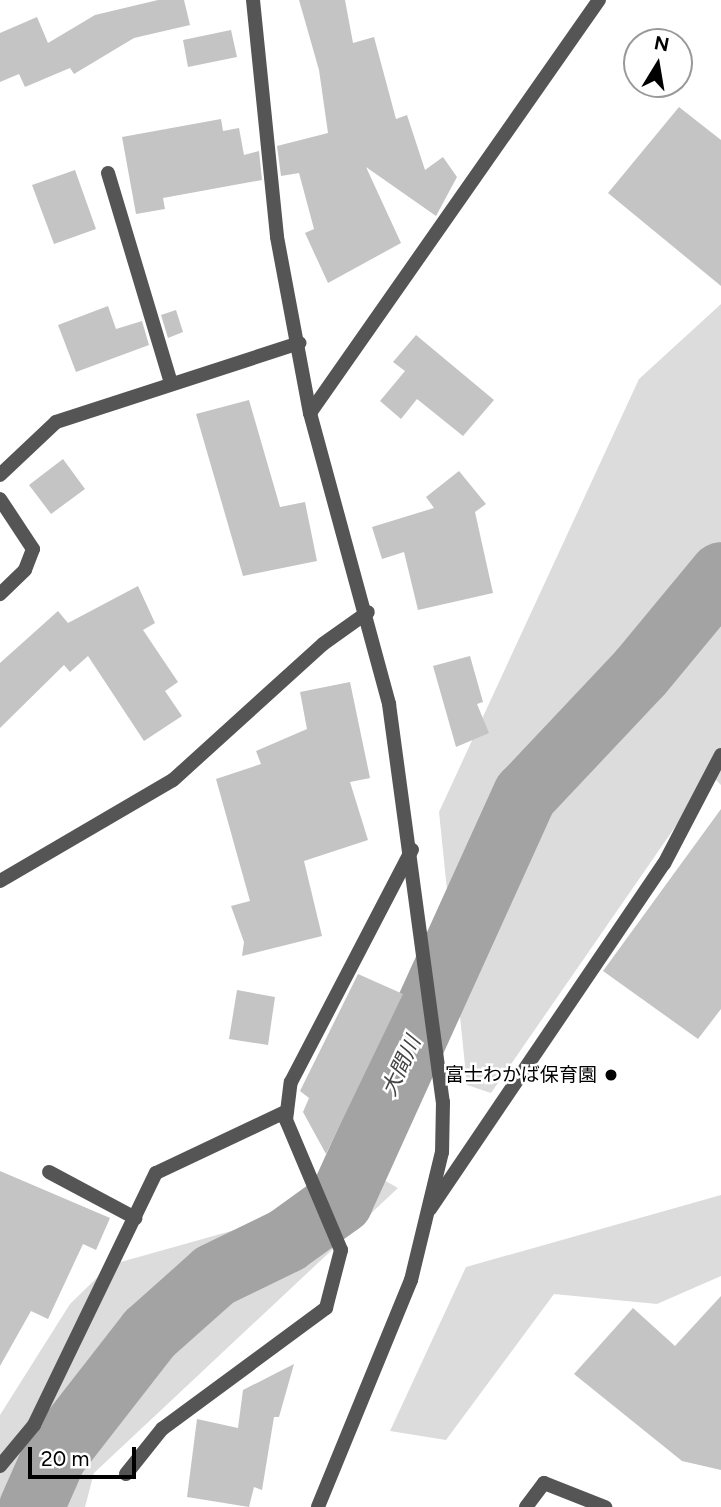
<!DOCTYPE html>
<html>
<head>
<meta charset="utf-8">
<style>
	body { margin:0 }
	#map { position:relative; width:721px; height:1507px; overflow:hidden; background:#fff; font-family:Figtree,"Noto Sans JP",sans-serif }
	div>[style] { position:absolute }
	.green>* { inset:0; background:#dcdcdc }
	.river>* { height:65px; margin:-32.5px; padding:0 32.5px; transform-origin:32.5px; border-radius:32.5px; background:#a3a3a3 }
	.building>* { inset:0; background:#c4c4c4 }
	.service>* { height:14px; margin:-7px; padding:0 7px; transform-origin:7px; border-radius:7px; background:#555 }
	.minor>* { height:14px; margin:-7px; padding:0 7px; transform-origin:7px; border-radius:7px; background:#555 }
	.tertiary>* { height:14px; margin:-7px; padding:0 7px; transform-origin:7px; border-radius:7px; background:#555 }
	.dots>* { width:19px; height:19px; translate:-50% -50%; box-sizing:border-box; border:4px solid #fff; border-radius:50% }
	span { translate:-50% -50%; white-space:nowrap; text-align:center; line-height:1.15; -webkit-text-stroke:5px #fff; paint-order:stroke }
	.poi-label { font-size:19px; color:#000 }
	.right { translate:-100% -50%; text-align:right }
	.water-label { font-size:21px; color:#444; font-style:italic }
	.north { position:absolute; left:623px; top:28px; width:70px; height:70px; box-sizing:border-box; background:#fff; border:2px solid #999; border-radius:50%; rotate:11deg; font-size:19px; font-weight:700; line-height:28px; text-align:center; color:#000 }
	.north::after { content:''; display:block; margin:auto; width:24px; height:32px; background:#000; clip-path:polygon(50% 0,100% 100%,50% 72%,0 100%) }
	.scale { position:absolute; left:28px; top:1447px; width:108px; height:32px; box-sizing:border-box; border:4px solid #000; border-top:0; padding-left:9px; font-size:21px; line-height:24px; white-space:nowrap; color:#000; -webkit-text-stroke:5px #fff; paint-order:stroke }
</style>
</head>
<body>
<div id="map">
	<div class="green">
		<i style="clip-path:polygon(721px 304px,721px 785px,711px 775px,491px 1093px,467px 1085px,439px 812px,639px 379px)"></i>
		<i style="clip-path:polygon(368px 1171px,398px 1188px,94px 1473px,85px 1507px,0 1507px,0 1415px,70px 1304px,110px 1265px,249px 1226px)"></i>
		<i style="clip-path:polygon(721px 1195px,721px 1276px,657px 1304px,554px 1294px,446px 1440px,390px 1431px,466px 1267px)"></i>
	</div>
	<div class="river">
		<i style="left:31px;top:1507px;width:57px;rotate:-66.1deg"></i>
		<i style="left:54px;top:1455px;width:155px;rotate:-52.1deg"></i>
		<i style="left:149px;top:1333px;width:87px;rotate:-41.7deg"></i>
		<i style="left:214px;top:1275px;width:80px;rotate:-25.9deg"></i>
		<i style="left:286px;top:1240px;width:67px;rotate:-35.8deg"></i>
		<i style="left:340px;top:1201px;width:447px;rotate:-65.6deg"></i>
		<i style="left:525px;top:794px;width:168px;rotate:-46.7deg"></i>
		<i style="left:640px;top:672px;width:127px;rotate:-50.4deg"></i>
	</div>
	<div class="building">
		<i style="clip-path:polygon(158px 0,184px 0,190px 25px,134px 38px,74px 74px,70px 68px,25px 87px,19px 74px,0 82px,0 33px,37px 17px,48px 43px,95px 15px)"></i>
		<i style="clip-path:polygon(299px 0,345px 0,353px 43px,374px 37px,396px 119px,407px 115px,425px 170px,443px 157px,457px 177px,436px 216px,366px 167px,401px 243px,328px 283px,305px 233px,314px 229px,299px 173px,281px 176px,277px 146px,328px 133px,319px 70px)"></i>
		<i style="clip-path:polygon(231px 30px,237px 57px,188px 67px,183px 40px)"></i>
		<i style="clip-path:polygon(679px 107px,721px 140px,721px 286px,608px 193px)"></i>
		<i style="clip-path:polygon(221px 119px,223px 131px,239px 128px,244px 155px,259px 151px,262px 180px,163px 198px,165px 209px,136px 214px,122px 137px)"></i>
		<i style="clip-path:polygon(75px 170px,96px 229px,54px 244px,32px 185px)"></i>
		<i style="clip-path:polygon(108px 306px,116px 329px,142px 321px,149px 345px,76px 372px,58px 325px)"></i>
		<i style="clip-path:polygon(176px 310px,183px 332px,168px 338px,161px 315px)"></i>
		<i style="clip-path:polygon(416px 335px,494px 400px,463px 436px,417px 399px,401px 419px,380px 401px,405px 371px,393px 362px)"></i>
		<i style="clip-path:polygon(249px 400px,280px 507px,305px 502px,317px 561px,243px 576px,196px 414px)"></i>
		<i style="clip-path:polygon(63px 459px,85px 489px,51px 514px,29px 485px)"></i>
		<i style="clip-path:polygon(459px 471px,486px 504px,475px 512px,493px 593px,418px 610px,404px 552px,382px 559px,372px 527px,434px 508px,426px 497px)"></i>
		<i style="clip-path:polygon(138px 586px,155px 623px,143px 630px,178px 682px,165px 691px,182px 716px,144px 741px,88px 656px,70px 672px,64px 665px,0 728px,0 663px,58px 611px,68px 623px)"></i>
		<i style="clip-path:polygon(470px 656px,483px 702px,477px 704px,489px 733px,456px 747px,433px 666px)"></i>
		<i style="clip-path:polygon(350px 682px,370px 778px,350px 782px,368px 840px,304px 861px,322px 936px,242px 956px,244px 942px,231px 906px,250px 901px,216px 779px,261px 764px,256px 751px,307px 729px,300px 692px)"></i>
		<i style="clip-path:polygon(721px 809px,721px 1009px,698px 1039px,603px 971px)"></i>
		<i style="clip-path:polygon(358px 974px,403px 994px,326px 1154px,303px 1112px,309px 1098px,300px 1091px)"></i>
		<i style="clip-path:polygon(237px 990px,275px 997px,268px 1045px,229px 1039px)"></i>
		<i style="clip-path:polygon(0 1171px,110px 1218px,96px 1250px,83px 1244px,48px 1319px,31px 1311px,0 1366px)"></i>
		<i style="clip-path:polygon(721px 1296px,721px 1470px,682px 1461px,574px 1374px,633px 1308px,675px 1346px)"></i>
		<i style="clip-path:polygon(294px 1364px,279px 1417px,274px 1417px,262px 1490px,254px 1487px,249px 1507px,187px 1497px,197px 1419px,238px 1428px,243px 1390px)"></i>
	</div>
	<div class="service">
		<i style="left:526px;top:1507px;width:30px;rotate:-53deg"></i>
		<i style="left:544px;top:1483px;width:66px;rotate:21.5deg"></i>
	</div>
	<div class="minor">
		<i style="left:108px;top:173px;width:219px;rotate:73.3deg"></i>
		<i style="left:0;top:475px;width:77px;rotate:-43.4deg"></i>
		<i style="left:56px;top:422px;width:256px;rotate:-18deg"></i>
		<i style="left:0;top:499px;width:60px;rotate:56.6deg"></i>
		<i style="left:33px;top:549px;width:22px;rotate:111deg"></i>
		<i style="left:25px;top:570px;width:35px;rotate:136deg"></i>
		<i style="left:0;top:881px;width:200px;rotate:-30.3deg"></i>
		<i style="left:173px;top:780px;width:202px;rotate:-42.2deg"></i>
		<i style="left:323px;top:644px;width:55px;rotate:-35.4deg"></i>
		<i style="left:49px;top:1172px;width:98px;rotate:28.1deg"></i>
		<i style="left:430px;top:1209px;width:417px;rotate:-55.9deg"></i>
		<i style="left:664px;top:864px;width:123px;rotate:-62.4deg"></i>
		<i style="left:0;top:1466px;width:53px;rotate:-50.3deg"></i>
		<i style="left:34px;top:1425px;width:280px;rotate:-64.2deg"></i>
		<i style="left:156px;top:1173px;width:145px;rotate:-25.3deg"></i>
		<i style="left:126px;top:1474px;width:58px;rotate:-51.3deg"></i>
		<i style="left:162px;top:1429px;width:204px;rotate:-36.4deg"></i>
		<i style="left:326px;top:1308px;width:60px;rotate:-75.5deg"></i>
		<i style="left:341px;top:1250px;width:141px;rotate:-112.9deg"></i>
		<i style="left:286px;top:1120px;width:38px;rotate:-83deg"></i>
		<i style="left:291px;top:1082px;width:262px;rotate:-62.5deg"></i>
	</div>
	<div class="tertiary">
		<i style="left:253px;top:0;width:238px;rotate:84.2deg"></i>
		<i style="left:277px;top:237px;width:179px;rotate:79.4deg"></i>
		<i style="left:310px;top:413px;width:302px;rotate:74.8deg"></i>
		<i style="left:389px;top:704px;width:402px;rotate:82.3deg"></i>
		<i style="left:443px;top:1102px;width:50px;rotate:91.1deg"></i>
		<i style="left:442px;top:1152px;width:132px;rotate:103.6deg"></i>
		<i style="left:411px;top:1280px;width:245px;rotate:112.3deg"></i>
		<i style="left:310px;top:413px;width:504px;rotate:-55.02deg"></i>
	</div>
	<div class="dots">
		<i style="left:611px;top:1075px;background:#000"></i>
	</div>
	<div class="poi-label">
		<span class="right" style="left:597px;top:1075px">富士わかば保育園</span>
	</div>
	<div class="water-label">
		<span style="left:401px;top:1066px;rotate:-65deg">大間川</span>
	</div>
	<div class="north">N</div>
	<div class="scale">20 m</div>
</div>
</body>
</html>
